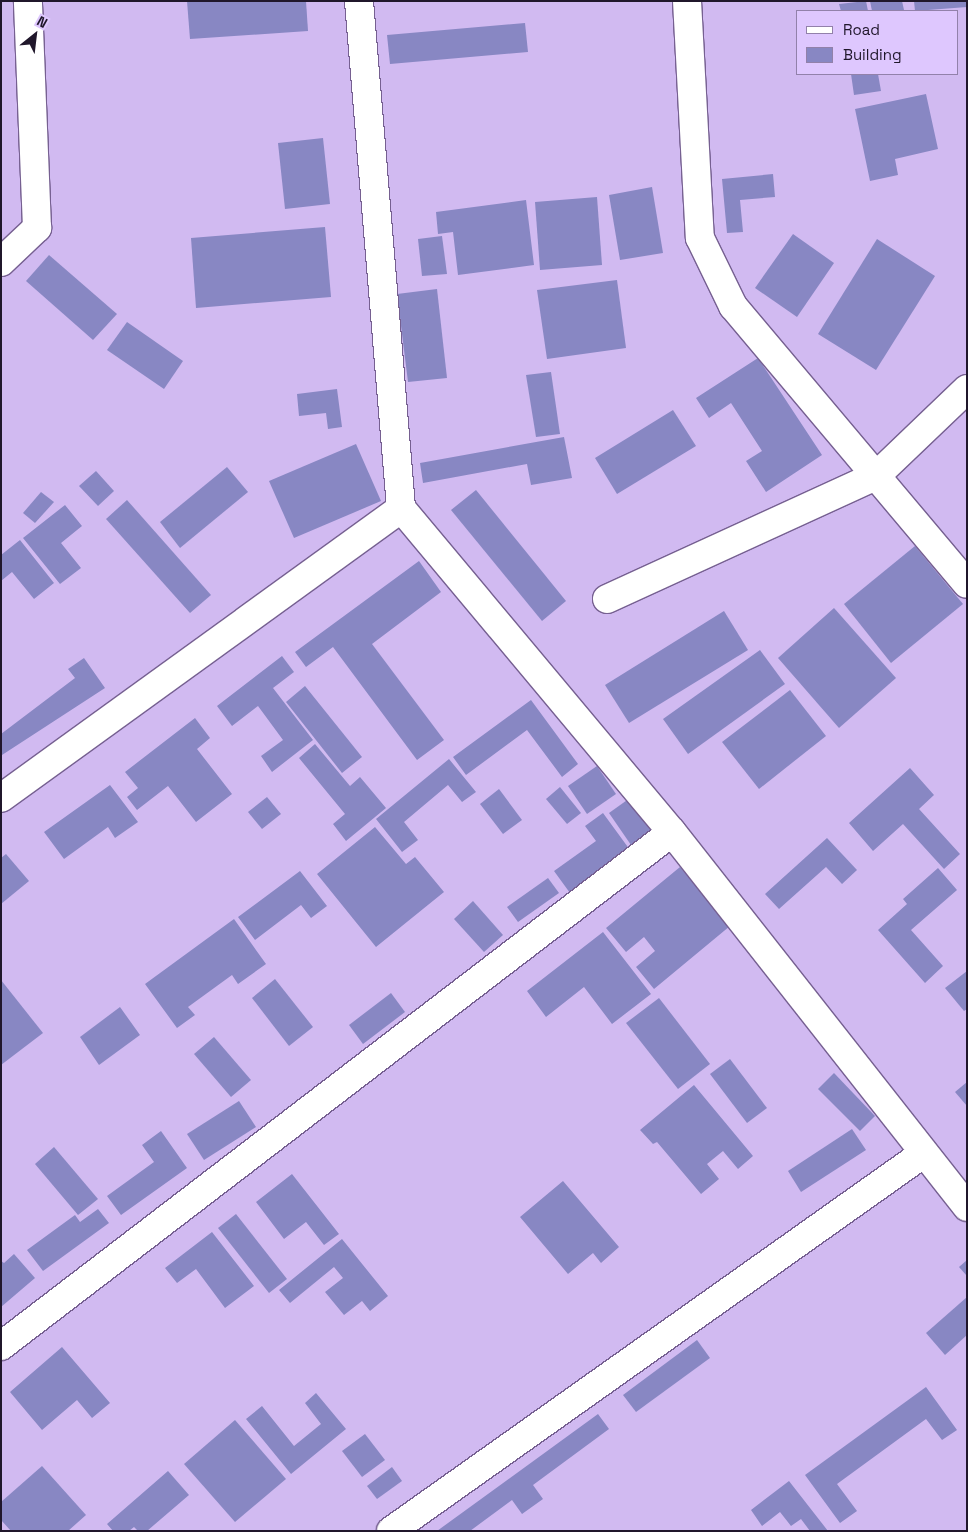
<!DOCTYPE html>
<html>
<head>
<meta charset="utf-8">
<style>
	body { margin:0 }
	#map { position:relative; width:968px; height:1532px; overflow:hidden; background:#d1baf1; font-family:"Space Grotesk",sans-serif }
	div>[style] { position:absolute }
	.building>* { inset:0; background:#8887c3 }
	.roads { filter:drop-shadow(1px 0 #766091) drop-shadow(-1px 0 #766091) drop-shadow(0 1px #766091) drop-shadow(0 -1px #766091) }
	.minor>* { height:28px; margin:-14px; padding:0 14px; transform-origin:14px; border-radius:14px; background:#fff }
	span { translate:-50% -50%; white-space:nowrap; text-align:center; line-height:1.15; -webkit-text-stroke:5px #dec7fe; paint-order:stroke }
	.frame { position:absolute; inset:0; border:2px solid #20172b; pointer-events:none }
	.legend { position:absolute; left:796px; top:10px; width:162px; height:65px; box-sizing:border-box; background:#dec7fe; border:1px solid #9281aa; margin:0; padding:6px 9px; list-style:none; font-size:15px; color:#20172b }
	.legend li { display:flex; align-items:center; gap:10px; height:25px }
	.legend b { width:25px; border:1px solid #9281aa }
	.north { position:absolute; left:10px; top:10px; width:50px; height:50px; -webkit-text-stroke:4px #dec7fe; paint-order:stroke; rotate:29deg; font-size:14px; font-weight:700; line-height:20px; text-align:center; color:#20172b }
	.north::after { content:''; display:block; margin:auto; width:18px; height:22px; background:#20172b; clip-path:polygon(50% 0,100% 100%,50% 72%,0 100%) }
</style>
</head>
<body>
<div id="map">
	<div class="building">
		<i style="clip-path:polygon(187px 1px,306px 1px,308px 31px,190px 39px)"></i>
		<i style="clip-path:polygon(866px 1px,868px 11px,841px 11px,839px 4px)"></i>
		<i style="clip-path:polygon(870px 1px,902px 1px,904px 10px,872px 11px)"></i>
		<i style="clip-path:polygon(914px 1px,967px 1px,967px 7px,915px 11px)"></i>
		<i style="clip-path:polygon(525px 23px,528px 52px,390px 64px,387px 35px)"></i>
		<i style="clip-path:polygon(851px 74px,878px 74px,881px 91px,854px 95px)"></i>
		<i style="clip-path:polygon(926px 94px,938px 149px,895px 159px,898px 175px,870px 181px,855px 109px)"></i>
		<i style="clip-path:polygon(323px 138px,330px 204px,285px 209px,278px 143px)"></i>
		<i style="clip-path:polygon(773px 174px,775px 197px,740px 200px,743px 232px,727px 233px,722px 179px)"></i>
		<i style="clip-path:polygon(652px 187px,663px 253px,620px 260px,609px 195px)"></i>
		<i style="clip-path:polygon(597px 197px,602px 265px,540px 270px,535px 202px)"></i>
		<i style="clip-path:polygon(526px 200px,534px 265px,458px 275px,453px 232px,438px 234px,436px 212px)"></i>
		<i style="clip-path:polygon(325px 227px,331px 297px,196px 308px,191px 238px)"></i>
		<i style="clip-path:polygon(793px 234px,834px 263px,797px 317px,755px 288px)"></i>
		<i style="clip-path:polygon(442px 236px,447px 274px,422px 276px,418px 239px)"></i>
		<i style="clip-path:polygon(877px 239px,935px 276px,876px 370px,818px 334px)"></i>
		<i style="clip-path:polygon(49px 255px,117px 314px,93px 340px,26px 281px)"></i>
		<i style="clip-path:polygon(617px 280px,626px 348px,547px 359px,537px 290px)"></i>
		<i style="clip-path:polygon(437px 289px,447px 378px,408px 382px,397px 294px)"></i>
		<i style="clip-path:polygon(127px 322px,183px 361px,164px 389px,107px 350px)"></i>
		<i style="clip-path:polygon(758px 358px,822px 455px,766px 492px,746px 461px,762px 451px,731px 403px,709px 418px,696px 398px)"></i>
		<i style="clip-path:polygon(551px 372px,560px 434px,536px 437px,526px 375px)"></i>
		<i style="clip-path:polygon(337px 389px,342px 427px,328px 429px,326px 413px,299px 416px,297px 394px)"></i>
		<i style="clip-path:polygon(673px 410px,696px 446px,617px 494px,595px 458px)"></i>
		<i style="clip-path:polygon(564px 437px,572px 478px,531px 485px,527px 464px,423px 483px,420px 463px)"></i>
		<i style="clip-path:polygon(356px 444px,381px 501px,294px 538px,269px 481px)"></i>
		<i style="clip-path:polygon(227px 467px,248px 492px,180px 548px,160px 522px)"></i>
		<i style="clip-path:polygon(96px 471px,114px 491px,98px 506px,79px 486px)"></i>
		<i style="clip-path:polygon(476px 490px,566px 601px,542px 621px,451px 510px)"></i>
		<i style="clip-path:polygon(41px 492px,54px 502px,35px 523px,23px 513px)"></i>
		<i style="clip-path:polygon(127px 500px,211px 595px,190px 613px,106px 519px)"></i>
		<i style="clip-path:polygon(65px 505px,82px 526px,61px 543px,81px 568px,60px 584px,23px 538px)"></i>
		<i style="clip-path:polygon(20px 540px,54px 583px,34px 599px,12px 572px,1px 581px,1px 555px)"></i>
		<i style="clip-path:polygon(915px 546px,963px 604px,891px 663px,844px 604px)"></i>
		<i style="clip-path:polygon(419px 561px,441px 592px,372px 644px,444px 740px,417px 760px,333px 647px,306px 667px,295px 652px)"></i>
		<i style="clip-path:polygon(834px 608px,896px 678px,839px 728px,778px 658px)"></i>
		<i style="clip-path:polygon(724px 611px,748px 650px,629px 723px,605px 685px)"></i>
		<i style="clip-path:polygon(760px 650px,785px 684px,688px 754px,663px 719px)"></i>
		<i style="clip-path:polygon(282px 656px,294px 672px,273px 688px,313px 740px,272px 772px,261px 756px,283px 740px,258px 706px,232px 726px,217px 706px)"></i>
		<i style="clip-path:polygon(84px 658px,105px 688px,2px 755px,1px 734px,75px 678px,68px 669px)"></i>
		<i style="clip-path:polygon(305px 686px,362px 757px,342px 773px,286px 702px)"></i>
		<i style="clip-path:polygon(790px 690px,826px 736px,759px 789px,722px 742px)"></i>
		<i style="clip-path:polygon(531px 700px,578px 764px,562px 777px,527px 730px,466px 775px,453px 757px)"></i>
		<i style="clip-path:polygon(195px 718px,210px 738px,197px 749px,232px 794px,196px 822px,168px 786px,137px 810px,127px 797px,138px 788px,125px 772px)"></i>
		<i style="clip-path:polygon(315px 744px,350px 786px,360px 777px,386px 808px,346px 841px,333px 824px,345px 814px,299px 758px)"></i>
		<i style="clip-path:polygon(449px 759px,476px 792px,462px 802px,448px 785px,404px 822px,418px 840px,402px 852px,376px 819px)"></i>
		<i style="clip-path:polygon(597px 766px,616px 794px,587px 814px,568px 786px)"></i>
		<i style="clip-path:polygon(910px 768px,934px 795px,919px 809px,960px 854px,944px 869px,903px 824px,873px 851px,849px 823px)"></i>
		<i style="clip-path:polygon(110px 785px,138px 822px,115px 838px,108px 827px,64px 859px,44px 832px)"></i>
		<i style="clip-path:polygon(560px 787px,581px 813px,567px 824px,546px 799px)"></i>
		<i style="clip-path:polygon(499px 789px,522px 820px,503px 834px,480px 804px)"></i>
		<i style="clip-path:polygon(267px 797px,281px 814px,262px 829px,248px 812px)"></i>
		<i style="clip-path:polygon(630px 798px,653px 831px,631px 845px,609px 813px)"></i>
		<i style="clip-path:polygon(603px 813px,630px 850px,570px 893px,554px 871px,596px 841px,585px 826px)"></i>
		<i style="clip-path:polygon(375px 827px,406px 864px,415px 857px,444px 892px,376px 947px,317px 874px)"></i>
		<i style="clip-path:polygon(827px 838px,857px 870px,842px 884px,826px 867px,779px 909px,765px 894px)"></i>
		<i style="clip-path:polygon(6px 854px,29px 881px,1px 904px,1px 858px)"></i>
		<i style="clip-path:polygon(680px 867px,730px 926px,654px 989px,636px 967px,655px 951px,644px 937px,626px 952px,606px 928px)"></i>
		<i style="clip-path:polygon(938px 868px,957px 890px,911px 930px,943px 966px,925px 983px,878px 930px,907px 904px,903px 899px)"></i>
		<i style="clip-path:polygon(300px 871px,327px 906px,311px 918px,301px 905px,255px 940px,238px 917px)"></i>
		<i style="clip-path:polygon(548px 878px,559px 893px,518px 922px,507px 907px)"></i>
		<i style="clip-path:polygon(473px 901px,503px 935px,484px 952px,454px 919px)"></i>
		<i style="clip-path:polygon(234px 919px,266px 964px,238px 984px,232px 975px,188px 1007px,195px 1015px,177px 1028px,145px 984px)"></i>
		<i style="clip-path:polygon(603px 932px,651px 994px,612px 1024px,584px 987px,546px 1017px,527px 991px)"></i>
		<i style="clip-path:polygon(967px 971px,967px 1009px,964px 1011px,945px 988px)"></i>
		<i style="clip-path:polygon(275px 979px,313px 1027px,289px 1046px,252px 998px)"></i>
		<i style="clip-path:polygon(1px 980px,43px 1033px,1px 1065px)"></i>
		<i style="clip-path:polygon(391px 993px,405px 1012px,363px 1044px,349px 1025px)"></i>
		<i style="clip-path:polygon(659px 998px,710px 1064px,678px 1089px,626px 1023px)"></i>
		<i style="clip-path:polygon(120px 1007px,140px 1035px,99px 1065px,80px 1037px)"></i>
		<i style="clip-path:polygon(214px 1037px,251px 1080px,231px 1097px,194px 1054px)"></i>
		<i style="clip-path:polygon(730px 1059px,767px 1108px,747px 1123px,710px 1074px)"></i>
		<i style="clip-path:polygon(834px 1073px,875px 1116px,860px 1131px,818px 1089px)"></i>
		<i style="clip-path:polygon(967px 1082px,967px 1106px,955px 1092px)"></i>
		<i style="clip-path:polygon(694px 1085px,753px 1156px,738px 1169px,723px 1151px,707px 1164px,719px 1179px,701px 1194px,657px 1142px,653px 1144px,640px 1130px)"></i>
		<i style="clip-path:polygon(239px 1101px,256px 1127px,204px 1160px,187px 1134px)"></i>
		<i style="clip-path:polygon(852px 1129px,866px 1150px,801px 1192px,788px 1171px)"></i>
		<i style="clip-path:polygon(161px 1131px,187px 1168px,121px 1215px,107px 1196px,154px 1162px,142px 1145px)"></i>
		<i style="clip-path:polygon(54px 1147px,98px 1199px,78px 1215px,35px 1164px)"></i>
		<i style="clip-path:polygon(292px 1174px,339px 1234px,324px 1245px,306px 1222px,284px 1239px,256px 1202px)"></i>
		<i style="clip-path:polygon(563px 1181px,619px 1247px,601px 1263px,593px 1253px,568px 1274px,520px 1217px)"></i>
		<i style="clip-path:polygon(98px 1209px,109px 1223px,43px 1271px,27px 1250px,75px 1215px,80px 1222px)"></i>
		<i style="clip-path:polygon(236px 1214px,287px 1279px,269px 1293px,218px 1228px)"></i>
		<i style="clip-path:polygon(212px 1232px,254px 1286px,225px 1308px,196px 1269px,177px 1283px,165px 1268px)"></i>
		<i style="clip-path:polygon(342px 1239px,388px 1296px,370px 1311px,362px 1301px,344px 1315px,325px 1292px,343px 1278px,334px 1267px,290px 1303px,279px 1290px)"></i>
		<i style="clip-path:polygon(14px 1254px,35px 1278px,1px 1307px,1px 1261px,4px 1263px)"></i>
		<i style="clip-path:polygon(967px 1260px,967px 1276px,959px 1267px)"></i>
		<i style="clip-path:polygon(967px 1297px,967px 1335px,945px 1355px,926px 1333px)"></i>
		<i style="clip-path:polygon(697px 1340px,710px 1358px,636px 1412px,623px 1395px)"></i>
		<i style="clip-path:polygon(62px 1347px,110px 1403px,92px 1418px,77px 1400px,42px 1430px,10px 1392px)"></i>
		<i style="clip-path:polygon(926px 1387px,957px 1430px,942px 1440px,926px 1419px,837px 1484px,857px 1511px,840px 1523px,805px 1475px)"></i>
		<i style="clip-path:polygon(316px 1393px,346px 1429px,291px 1474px,246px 1419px,262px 1406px,294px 1446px,321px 1424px,305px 1403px)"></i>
		<i style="clip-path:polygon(598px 1414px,609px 1429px,533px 1485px,543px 1499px,522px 1514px,512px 1500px,470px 1531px,437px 1531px)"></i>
		<i style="clip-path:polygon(235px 1420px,286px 1479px,235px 1522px,184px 1464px)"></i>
		<i style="clip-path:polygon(365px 1434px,385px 1460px,362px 1477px,342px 1451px)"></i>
		<i style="clip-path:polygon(42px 1466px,86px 1515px,68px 1531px,11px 1531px,1px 1520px,1px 1502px)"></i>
		<i style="clip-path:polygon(392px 1467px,402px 1481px,377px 1499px,367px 1486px)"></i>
		<i style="clip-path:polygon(168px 1471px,189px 1495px,147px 1531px,138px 1531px,134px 1527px,129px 1531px,113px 1531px,107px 1524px)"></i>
		<i style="clip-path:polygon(789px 1481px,828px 1531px,810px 1531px,801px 1519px,791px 1526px,780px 1512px,762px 1526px,751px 1510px)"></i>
	</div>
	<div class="roads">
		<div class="minor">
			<i style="left:359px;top:1px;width:509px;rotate:85.26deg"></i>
			<i style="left:687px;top:1px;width:237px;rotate:86.9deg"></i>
			<i style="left:700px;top:238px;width:76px;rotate:64.1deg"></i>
			<i style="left:733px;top:306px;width:363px;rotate:49.9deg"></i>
			<i style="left:1px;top:262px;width:50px;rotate:-43.4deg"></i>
			<i style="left:37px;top:228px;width:227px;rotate:-92.3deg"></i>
			<i style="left:607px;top:599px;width:296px;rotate:-24.6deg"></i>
			<i style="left:876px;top:476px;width:126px;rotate:-43.7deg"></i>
			<i style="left:1px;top:798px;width:494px;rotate:-35.9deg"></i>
			<i style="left:401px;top:508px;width:422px;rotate:50.1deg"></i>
			<i style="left:672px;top:832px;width:477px;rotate:51.8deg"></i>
			<i style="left:1px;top:1346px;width:845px;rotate:-37.45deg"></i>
			<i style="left:391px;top:1531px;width:653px;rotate:-35.34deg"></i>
		</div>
	</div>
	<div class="frame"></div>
	<ul class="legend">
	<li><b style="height:6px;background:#fff"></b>Road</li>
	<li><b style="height:14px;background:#8887c3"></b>Building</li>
	</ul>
	<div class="north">N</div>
</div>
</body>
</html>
